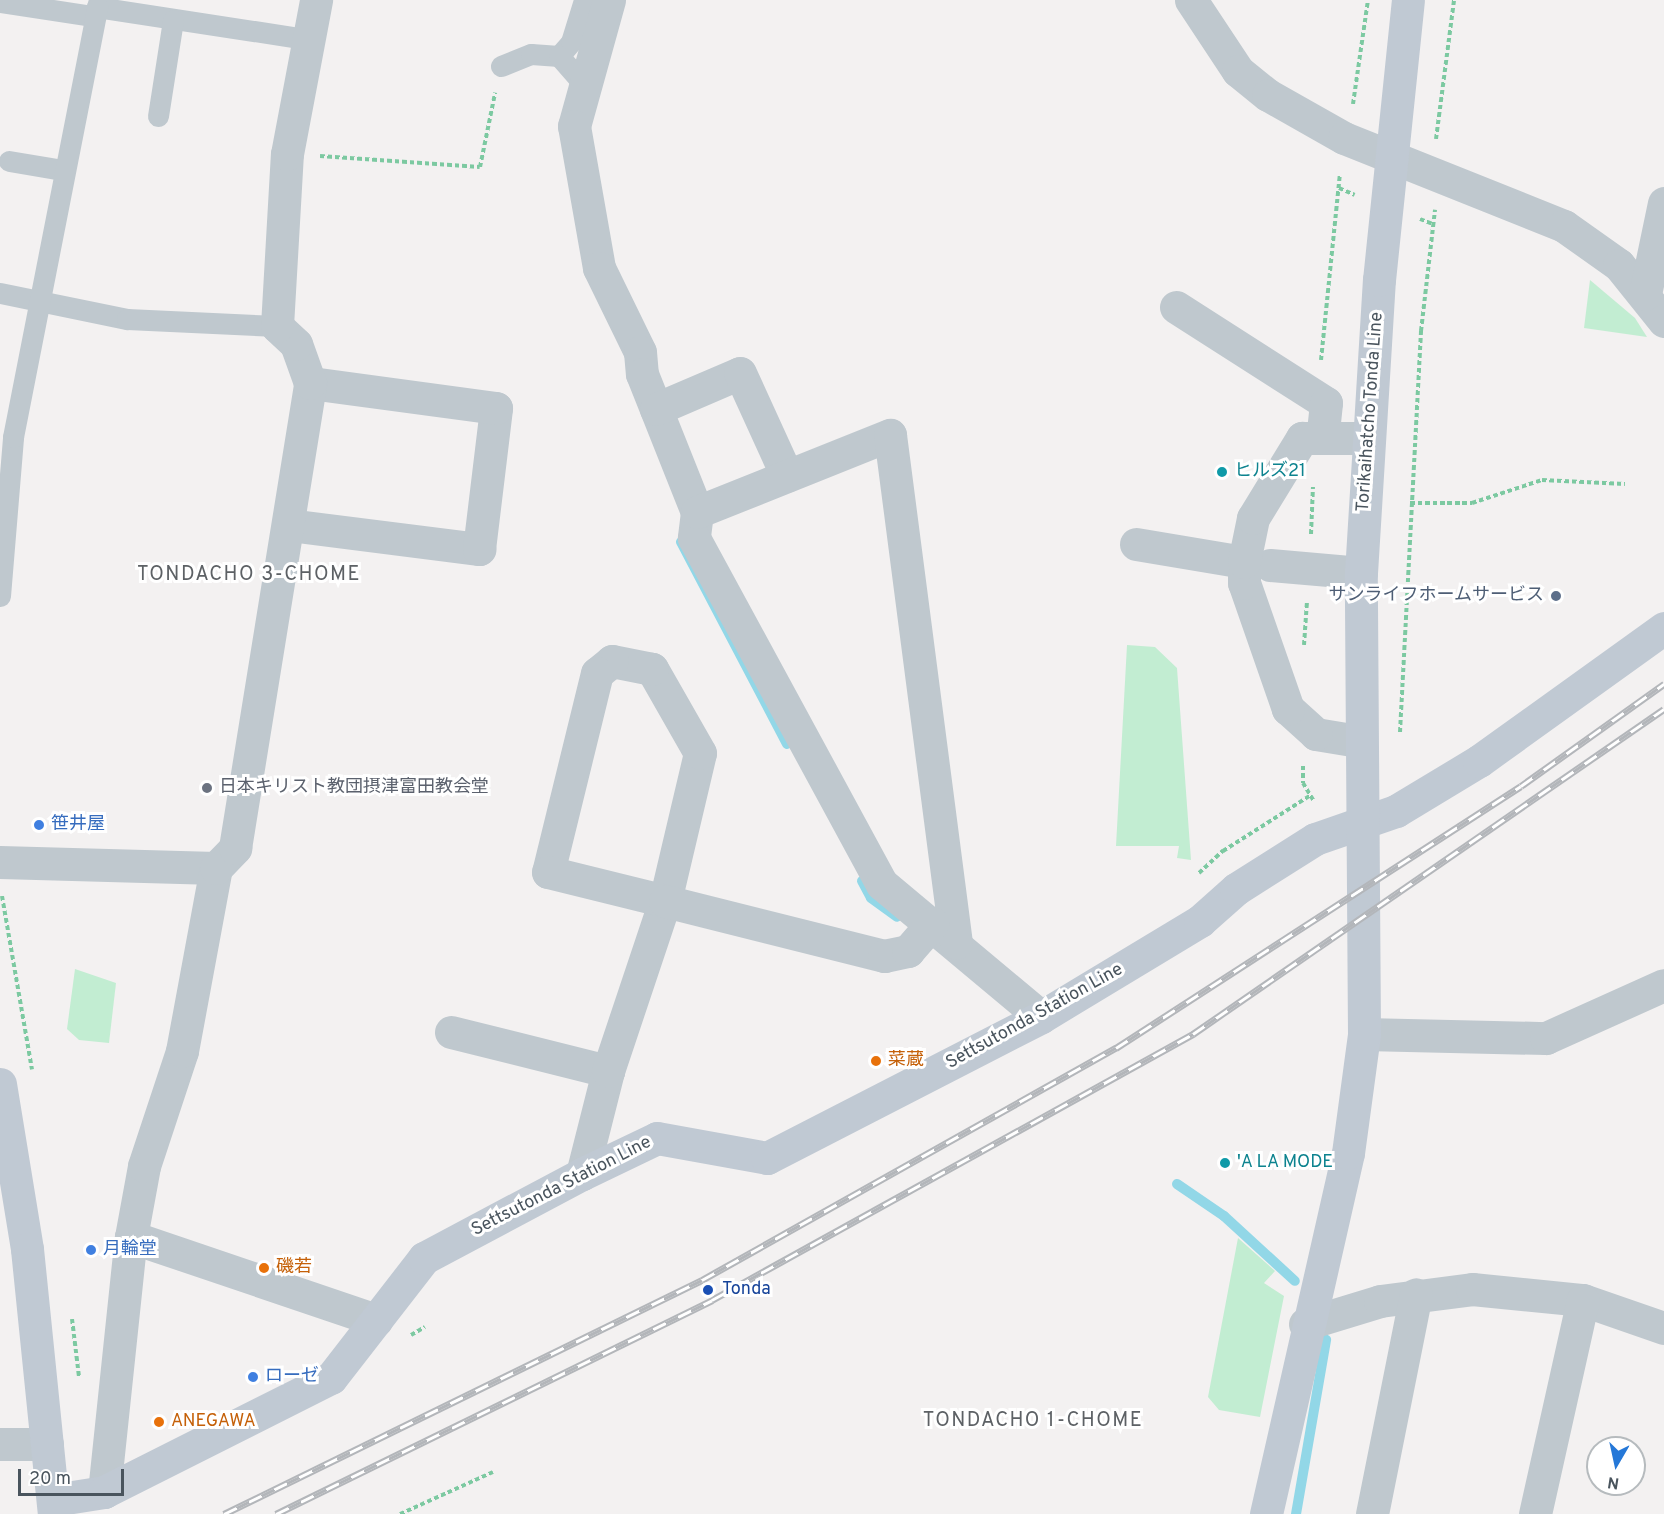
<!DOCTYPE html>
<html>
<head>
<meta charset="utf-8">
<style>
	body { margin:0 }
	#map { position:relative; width:1664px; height:1514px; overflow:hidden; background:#f3f1f1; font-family:Overpass,"Noto Sans JP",sans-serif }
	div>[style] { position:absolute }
	.green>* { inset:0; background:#c2edd2 }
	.stream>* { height:10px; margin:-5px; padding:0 5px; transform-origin:5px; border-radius:5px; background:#92d7e7 }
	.path>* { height:4px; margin-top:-2px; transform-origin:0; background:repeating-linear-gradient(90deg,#7cc9a1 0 4.5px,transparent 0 7.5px) }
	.lane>* { height:21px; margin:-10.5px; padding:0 10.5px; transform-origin:10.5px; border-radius:10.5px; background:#bfc8ce }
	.street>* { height:33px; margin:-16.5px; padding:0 16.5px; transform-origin:16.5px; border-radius:16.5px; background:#bfc8ce }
	.secondary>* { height:33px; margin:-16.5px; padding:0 16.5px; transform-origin:16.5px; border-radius:16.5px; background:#c0c9d3 }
	.rail>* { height:7px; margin-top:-3.5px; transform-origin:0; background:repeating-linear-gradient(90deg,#fff 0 14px,#b3b6ba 0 28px); box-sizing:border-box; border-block:2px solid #b3b6ba }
	.dots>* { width:16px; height:16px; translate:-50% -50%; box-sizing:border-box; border:3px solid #fff; border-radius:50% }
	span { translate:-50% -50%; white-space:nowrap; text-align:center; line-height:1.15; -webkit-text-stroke:6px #fff; paint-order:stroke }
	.street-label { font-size:18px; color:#49545d }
	.culture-label { font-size:18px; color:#0d838f }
	.left { translate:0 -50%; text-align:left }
	.service-label { font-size:18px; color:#4e5e75 }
	.right { translate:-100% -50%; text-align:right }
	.worship-label { font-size:18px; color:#5b616d }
	.shop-label { font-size:18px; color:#366cbe }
	.food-label { font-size:18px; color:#c56008 }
	.transit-label { font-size:18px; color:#164399 }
	.neighbourhood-label { font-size:20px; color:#5d6165; letter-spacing:1.5px }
	.north { position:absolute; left:1586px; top:1436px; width:60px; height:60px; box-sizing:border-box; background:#fff; border:2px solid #b6bbbe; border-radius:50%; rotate:189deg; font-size:16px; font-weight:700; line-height:24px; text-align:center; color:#49545d }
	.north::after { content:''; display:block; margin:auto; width:21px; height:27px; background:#2578d8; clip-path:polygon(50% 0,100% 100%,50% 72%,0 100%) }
	.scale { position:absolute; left:18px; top:1469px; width:106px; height:27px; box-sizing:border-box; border:3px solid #49545d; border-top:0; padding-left:8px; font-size:18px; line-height:21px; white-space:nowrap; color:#49545d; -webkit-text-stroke:4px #fff; paint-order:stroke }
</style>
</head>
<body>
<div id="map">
	<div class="green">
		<i style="clip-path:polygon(1590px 280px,1635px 318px,1647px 337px,1584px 328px)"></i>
		<i style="clip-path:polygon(1127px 645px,1155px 647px,1177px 668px,1191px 860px,1177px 858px,1179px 846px,1116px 846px)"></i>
		<i style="clip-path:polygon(75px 969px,116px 983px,109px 1043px,79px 1040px,67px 1029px)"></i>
		<i style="clip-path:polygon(1238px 1238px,1275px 1271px,1264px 1283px,1284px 1296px,1260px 1417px,1219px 1410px,1208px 1397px)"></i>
	</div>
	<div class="stream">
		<i style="left:681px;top:542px;width:228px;rotate:62.3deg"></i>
		<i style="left:862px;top:881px;width:19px;rotate:62deg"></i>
		<i style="left:871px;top:898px;width:32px;rotate:36deg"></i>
		<i style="left:1177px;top:1184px;width:57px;rotate:34.2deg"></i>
		<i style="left:1224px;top:1216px;width:96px;rotate:42.5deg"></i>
		<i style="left:1296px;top:1514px;width:177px;rotate:-80.2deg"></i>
	</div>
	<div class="path">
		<i style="left:1353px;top:104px;width:105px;rotate:-81.8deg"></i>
		<i style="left:1436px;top:139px;width:140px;rotate:-82.6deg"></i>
		<i style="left:320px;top:156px;width:160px;rotate:3.9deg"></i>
		<i style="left:480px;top:167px;width:76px;rotate:-78.5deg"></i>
		<i style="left:1339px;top:188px;width:17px;rotate:24deg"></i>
		<i style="left:1420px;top:219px;width:14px;rotate:21deg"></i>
		<i style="left:1321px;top:360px;width:187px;rotate:-84.2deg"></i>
		<i style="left:1410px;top:503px;width:62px"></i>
		<i style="left:1472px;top:503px;width:74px;rotate:-18.2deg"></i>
		<i style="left:1542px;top:480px;width:83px;rotate:2.8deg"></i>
		<i style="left:1311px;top:534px;width:47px;rotate:-87.6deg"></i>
		<i style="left:1304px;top:645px;width:44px;rotate:-86.1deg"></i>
		<i style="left:1400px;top:732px;width:402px;rotate:-87deg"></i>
		<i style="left:1421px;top:331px;width:122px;rotate:-83.4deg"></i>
		<i style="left:1303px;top:766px;width:17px;rotate:90deg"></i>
		<i style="left:1303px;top:783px;width:21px;rotate:59deg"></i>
		<i style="left:1199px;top:873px;width:33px;rotate:-43deg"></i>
		<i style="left:1223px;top:851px;width:104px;rotate:-32.5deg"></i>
		<i style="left:2px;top:896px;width:176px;rotate:80.2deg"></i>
		<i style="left:72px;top:1319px;width:58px;rotate:83.1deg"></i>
		<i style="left:411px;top:1335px;width:16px;rotate:-30deg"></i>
		<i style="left:400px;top:1514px;width:102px;rotate:-24.3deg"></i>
	</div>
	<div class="lane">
		<i style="left:99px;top:0;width:7px;rotate:106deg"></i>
		<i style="left:97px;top:7px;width:210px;rotate:8.7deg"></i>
		<i style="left:0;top:2px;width:94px;rotate:8.6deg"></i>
		<i style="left:559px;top:56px;width:18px;rotate:-49deg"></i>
		<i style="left:571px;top:42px;width:44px;rotate:-72.8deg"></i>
		<i style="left:501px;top:66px;width:32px;rotate:-22deg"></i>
		<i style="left:531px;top:54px;width:28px;rotate:4deg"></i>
		<i style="left:559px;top:56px;width:38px;rotate:49deg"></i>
		<i style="left:158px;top:116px;width:97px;rotate:-81.1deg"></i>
		<i style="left:9px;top:161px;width:55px;rotate:9.5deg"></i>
		<i style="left:0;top:293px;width:130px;rotate:11.6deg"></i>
		<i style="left:127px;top:319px;width:150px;rotate:2.7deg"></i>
		<i style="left:0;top:596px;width:160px;rotate:-85.3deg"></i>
		<i style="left:13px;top:437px;width:438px;rotate:-78.9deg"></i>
	</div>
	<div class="street">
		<i style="left:609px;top:0;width:131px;rotate:105.5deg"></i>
		<i style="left:574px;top:126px;width:144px;rotate:80deg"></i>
		<i style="left:599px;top:268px;width:93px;rotate:64deg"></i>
		<i style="left:640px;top:352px;width:22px;rotate:85deg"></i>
		<i style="left:642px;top:374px;width:149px;rotate:68.3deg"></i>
		<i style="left:697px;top:512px;width:26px;rotate:97deg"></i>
		<i style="left:694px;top:538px;width:394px;rotate:61.5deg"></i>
		<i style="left:882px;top:884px;width:207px;rotate:39.9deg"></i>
		<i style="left:1191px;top:0;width:85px;rotate:56.5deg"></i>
		<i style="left:1238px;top:71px;width:38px;rotate:39deg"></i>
		<i style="left:1268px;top:95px;width:87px;rotate:29.5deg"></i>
		<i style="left:1344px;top:138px;width:237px;rotate:21.8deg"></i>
		<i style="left:1564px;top:226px;width:67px;rotate:35.3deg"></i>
		<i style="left:1619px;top:265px;width:72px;rotate:51.2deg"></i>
		<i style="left:1645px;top:294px;width:93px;rotate:-78.2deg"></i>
		<i style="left:1176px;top:307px;width:178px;rotate:32.6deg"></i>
		<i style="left:1326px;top:403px;width:31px;rotate:96deg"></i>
		<i style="left:656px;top:409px;width:91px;rotate:-23.2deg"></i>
		<i style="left:740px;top:373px;width:113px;rotate:65.5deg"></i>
		<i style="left:697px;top:512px;width:208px;rotate:-21.8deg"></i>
		<i style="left:890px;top:435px;width:512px;rotate:82.6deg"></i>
		<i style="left:289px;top:525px;width:192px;rotate:7.2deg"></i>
		<i style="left:479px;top:549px;width:142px;rotate:-83.1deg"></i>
		<i style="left:496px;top:408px;width:188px;rotate:-172.3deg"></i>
		<i style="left:1136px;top:544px;width:109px;rotate:9.5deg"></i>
		<i style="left:1270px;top:565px;width:91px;rotate:5deg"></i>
		<i style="left:1358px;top:741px;width:43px;rotate:-170.5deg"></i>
		<i style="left:1316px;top:734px;width:38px;rotate:-138deg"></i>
		<i style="left:1288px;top:709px;width:133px;rotate:-109.2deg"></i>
		<i style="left:1244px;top:583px;width:21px;rotate:-90deg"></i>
		<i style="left:1244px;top:562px;width:45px;rotate:-78.4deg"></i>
		<i style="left:1253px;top:518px;width:94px;rotate:-58.5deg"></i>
		<i style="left:1302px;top:438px;width:66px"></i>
		<i style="left:0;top:862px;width:216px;rotate:1.6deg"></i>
		<i style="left:451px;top:1032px;width:162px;rotate:14deg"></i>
		<i style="left:1364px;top:1034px;width:182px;rotate:1.3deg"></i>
		<i style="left:1546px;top:1038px;width:129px;rotate:-24.2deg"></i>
		<i style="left:582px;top:1174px;width:106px;rotate:-75.8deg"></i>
		<i style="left:608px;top:1071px;width:179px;rotate:-71.5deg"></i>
		<i style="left:665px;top:901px;width:152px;rotate:-76.7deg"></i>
		<i style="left:700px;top:753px;width:97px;rotate:-119.7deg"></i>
		<i style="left:652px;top:669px;width:41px;rotate:-168.7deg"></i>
		<i style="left:612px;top:661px;width:19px;rotate:141deg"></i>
		<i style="left:597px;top:673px;width:205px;rotate:103.8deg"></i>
		<i style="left:548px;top:872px;width:121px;rotate:13.9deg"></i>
		<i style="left:665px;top:901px;width:226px;rotate:14.1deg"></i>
		<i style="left:884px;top:956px;width:25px;rotate:-12deg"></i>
		<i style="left:908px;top:951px;width:37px;rotate:-49deg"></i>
		<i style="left:131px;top:1237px;width:259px;rotate:18.7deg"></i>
		<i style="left:1305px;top:1324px;width:78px;rotate:-17deg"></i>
		<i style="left:1380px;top:1301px;width:93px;rotate:-7.4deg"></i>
		<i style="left:1472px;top:1289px;width:112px;rotate:5.7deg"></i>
		<i style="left:1583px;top:1300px;width:86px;rotate:19.1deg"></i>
		<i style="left:0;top:1444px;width:47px"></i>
		<i style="left:104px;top:1492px;width:256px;rotate:-84deg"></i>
		<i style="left:131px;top:1237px;width:72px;rotate:-79.6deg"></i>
		<i style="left:144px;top:1166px;width:121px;rotate:-71.7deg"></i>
		<i style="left:182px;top:1051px;width:186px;rotate:-79.5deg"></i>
		<i style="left:216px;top:868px;width:28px;rotate:-46deg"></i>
		<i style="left:235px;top:848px;width:471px;rotate:-80.8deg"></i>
		<i style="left:310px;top:383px;width:41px;rotate:-109.7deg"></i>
		<i style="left:296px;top:344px;width:26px;rotate:-137deg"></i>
		<i style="left:277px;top:326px;width:172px;rotate:-86.7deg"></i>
		<i style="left:287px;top:154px;width:157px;rotate:-79.3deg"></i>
		<i style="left:1372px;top:1514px;width:224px;rotate:-78.7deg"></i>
		<i style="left:1535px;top:1514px;width:219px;rotate:-77.4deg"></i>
	</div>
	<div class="secondary">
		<i style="left:0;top:1084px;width:167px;rotate:80.7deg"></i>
		<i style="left:27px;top:1249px;width:266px;rotate:84.2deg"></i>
		<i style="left:53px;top:1500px;width:52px;rotate:-8.9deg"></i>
		<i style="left:104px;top:1492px;width:254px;rotate:-26.7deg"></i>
		<i style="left:331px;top:1378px;width:152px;rotate:-52.2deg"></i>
		<i style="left:424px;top:1258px;width:179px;rotate:-28deg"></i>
		<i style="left:582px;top:1174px;width:83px;rotate:-25.6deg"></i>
		<i style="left:657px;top:1138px;width:112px;rotate:10.3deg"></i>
		<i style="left:767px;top:1158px;width:308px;rotate:-27.2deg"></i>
		<i style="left:1041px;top:1017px;width:186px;rotate:-31.1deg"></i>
		<i style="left:1200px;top:921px;width:48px;rotate:-41.6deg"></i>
		<i style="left:1236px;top:889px;width:93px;rotate:-32.3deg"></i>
		<i style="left:1315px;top:839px;width:86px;rotate:-19.1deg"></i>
		<i style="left:1396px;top:811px;width:97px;rotate:-31.1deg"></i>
		<i style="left:1479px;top:761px;width:228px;rotate:-35.7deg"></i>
		<i style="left:1266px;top:1514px;width:370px;rotate:-77.2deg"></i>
		<i style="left:1348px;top:1153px;width:120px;rotate:-82.3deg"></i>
		<i style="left:1364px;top:1034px;width:461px;rotate:-90.4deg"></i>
		<i style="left:1361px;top:573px;width:294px;rotate:-86.5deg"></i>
		<i style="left:1379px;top:280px;width:281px;rotate:-84.1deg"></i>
	</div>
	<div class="rail">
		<i style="left:224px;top:1514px;width:532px;rotate:-26.08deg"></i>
		<i style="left:702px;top:1280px;width:475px;rotate:-29.3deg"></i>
		<i style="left:1116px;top:1048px;width:482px;rotate:-32.9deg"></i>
		<i style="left:1521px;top:786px;width:176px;rotate:-35.5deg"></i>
		<i style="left:276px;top:1514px;width:486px;rotate:-26.1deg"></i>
		<i style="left:712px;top:1300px;width:550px;rotate:-28.94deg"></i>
		<i style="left:1193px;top:1034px;width:572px;rotate:-34.61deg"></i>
	</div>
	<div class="dots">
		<i style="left:1222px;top:472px;background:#0f9aa8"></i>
		<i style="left:1556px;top:596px;background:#5c6f8a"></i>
		<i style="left:207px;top:788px;background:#6b7280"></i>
		<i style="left:39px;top:825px;background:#3f7fe0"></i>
		<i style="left:876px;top:1061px;background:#e8710a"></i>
		<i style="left:1225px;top:1163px;background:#0f9aa8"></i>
		<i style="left:91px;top:1250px;background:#3f7fe0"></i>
		<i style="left:264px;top:1268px;background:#e8710a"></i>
		<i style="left:708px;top:1290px;background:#1a4fb4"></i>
		<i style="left:253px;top:1377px;background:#3f7fe0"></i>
		<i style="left:159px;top:1422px;background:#e8710a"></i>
	</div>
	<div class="street-label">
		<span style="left:1371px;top:412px;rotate:-86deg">Torikaihatcho Tonda Line</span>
		<span style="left:1035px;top:1017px;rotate:-29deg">Settsutonda Station Line</span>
		<span style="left:562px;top:1187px;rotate:-27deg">Settsutonda Station Line</span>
	</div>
	<div class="culture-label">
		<span class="left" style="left:1234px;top:472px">ヒルズ21</span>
		<span class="left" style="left:1237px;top:1163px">'A LA MODE</span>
	</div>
	<div class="service-label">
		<span class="right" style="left:1544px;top:596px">サンライフホームサービス</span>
	</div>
	<div class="worship-label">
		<span class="left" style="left:219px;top:788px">日本キリスト教団摂津富田教会堂</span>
	</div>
	<div class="shop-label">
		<span class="left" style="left:51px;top:825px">笹井屋</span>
		<span class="left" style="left:103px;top:1250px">月輪堂</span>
		<span class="left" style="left:265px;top:1377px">ローゼ</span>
	</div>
	<div class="food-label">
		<span class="left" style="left:888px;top:1061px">菜蔵</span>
		<span class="left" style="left:276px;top:1268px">磯若</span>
		<span class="left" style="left:171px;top:1422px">ANEGAWA</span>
	</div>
	<div class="transit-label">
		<span class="left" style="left:722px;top:1290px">Tonda</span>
	</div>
	<div class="neighbourhood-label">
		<span style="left:249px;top:575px">TONDACHO 3-CHOME</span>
		<span style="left:1033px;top:1421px">TONDACHO 1-CHOME</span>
	</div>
	<div class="north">N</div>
	<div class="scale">20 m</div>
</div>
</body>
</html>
